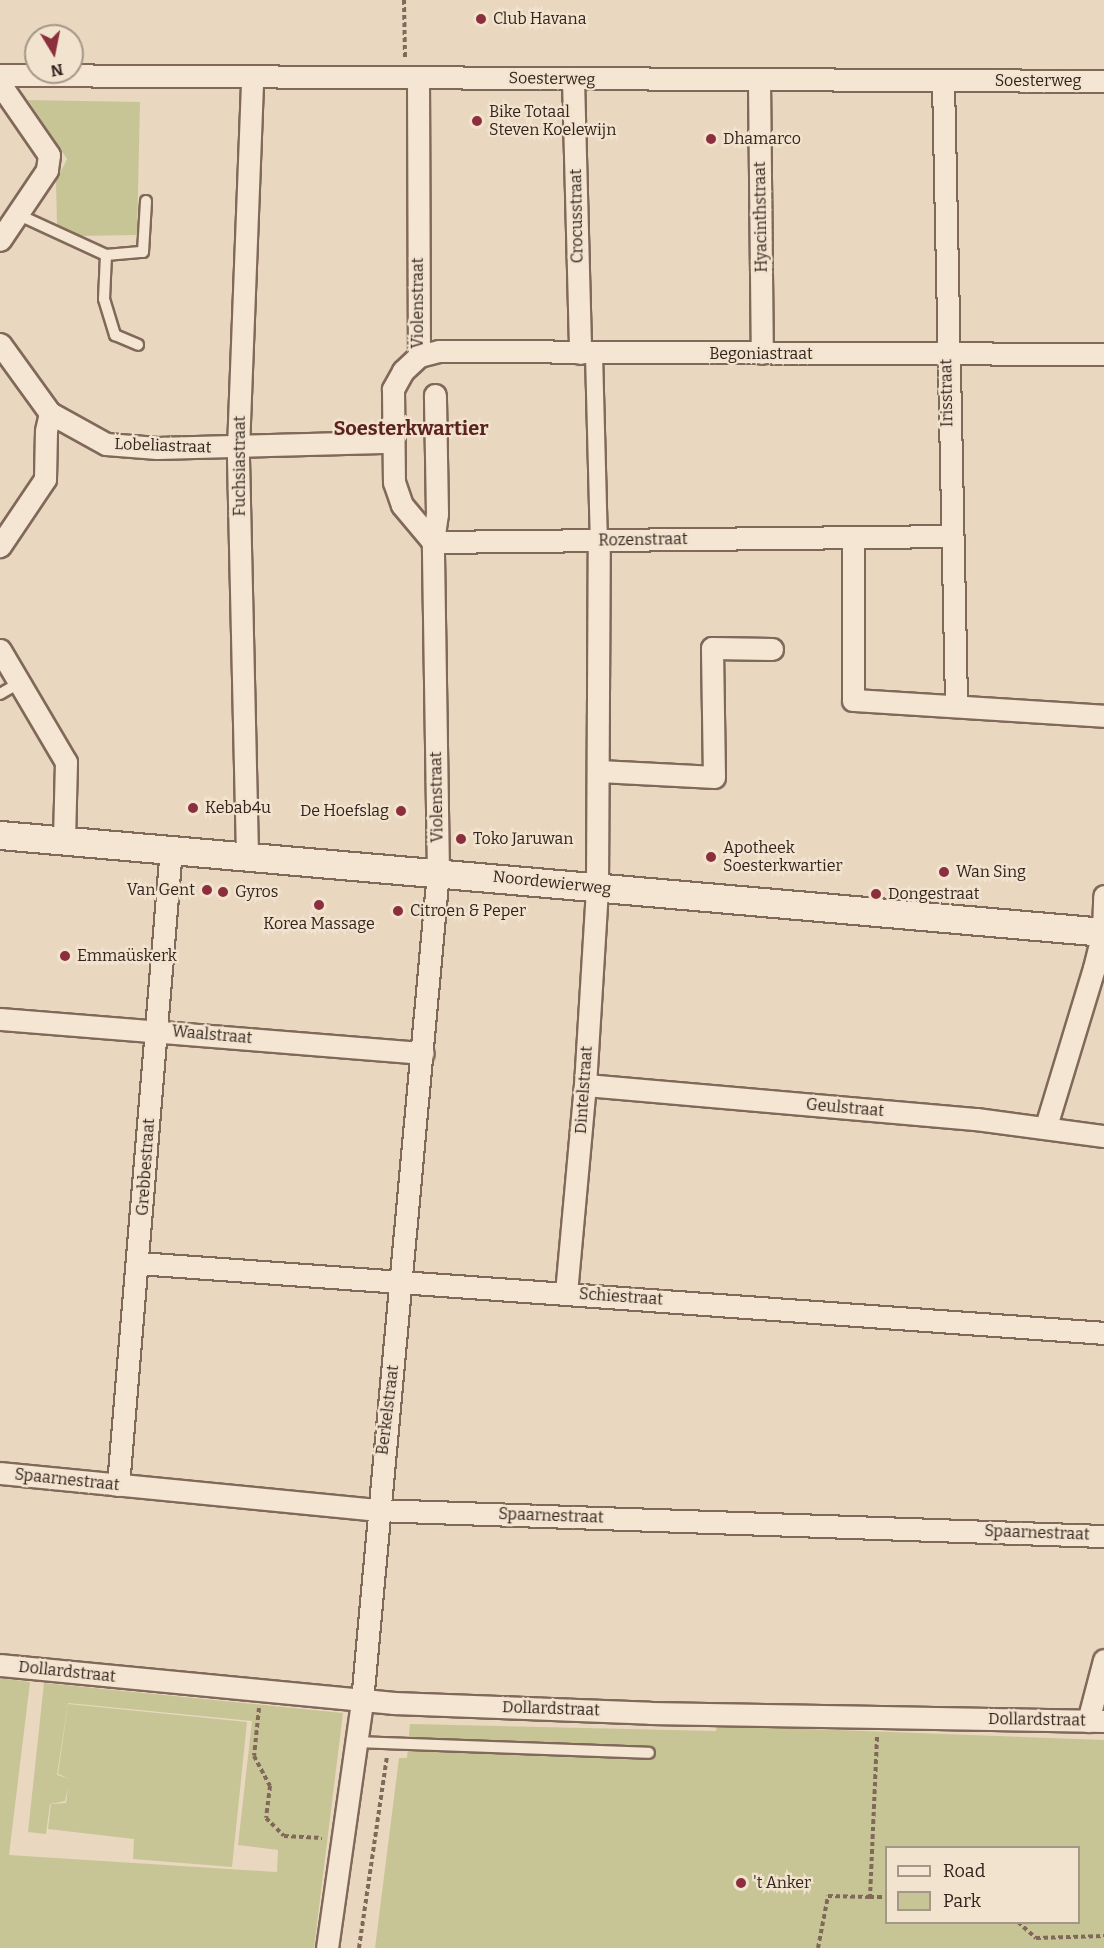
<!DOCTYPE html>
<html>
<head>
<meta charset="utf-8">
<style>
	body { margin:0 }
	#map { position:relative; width:1104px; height:1948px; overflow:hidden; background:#ead7c0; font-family:Bitter,serif }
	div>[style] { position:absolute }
	.green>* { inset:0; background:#c7c596 }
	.path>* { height:4px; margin-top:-2px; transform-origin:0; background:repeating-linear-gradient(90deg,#81695a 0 4.5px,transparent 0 7.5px) }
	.roads { filter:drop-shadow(2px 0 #81695a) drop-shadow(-2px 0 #81695a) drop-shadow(0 2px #81695a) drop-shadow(0 -2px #81695a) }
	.service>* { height:10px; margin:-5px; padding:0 5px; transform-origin:5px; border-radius:5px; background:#f5e6d3 }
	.pedestrian>* { height:16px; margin:-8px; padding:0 8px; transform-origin:8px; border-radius:8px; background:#f5e6d3 }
	.minor>* { height:21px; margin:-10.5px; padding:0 10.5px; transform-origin:10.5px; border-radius:10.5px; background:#f5e6d3 }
	.tertiary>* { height:27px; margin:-13.5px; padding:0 13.5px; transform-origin:13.5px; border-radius:13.5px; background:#f5e6d3 }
	.dots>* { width:16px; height:16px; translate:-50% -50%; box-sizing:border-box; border:3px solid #f2e3cf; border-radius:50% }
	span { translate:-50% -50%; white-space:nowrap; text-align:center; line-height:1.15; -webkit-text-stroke:4.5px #f2e3cf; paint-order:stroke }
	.poi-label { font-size:16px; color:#32241d }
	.left { translate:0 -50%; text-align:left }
	.right { translate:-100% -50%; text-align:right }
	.street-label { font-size:16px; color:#32241d }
	.quarter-label { font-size:20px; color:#5b2320; font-weight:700 }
	.legend { position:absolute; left:885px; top:1846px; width:195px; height:78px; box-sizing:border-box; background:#f2e3cf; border:2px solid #a59788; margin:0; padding:8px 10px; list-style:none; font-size:18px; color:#32241d }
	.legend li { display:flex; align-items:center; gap:12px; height:30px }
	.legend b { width:30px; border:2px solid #a59788 }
	.north { position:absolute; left:24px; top:24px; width:60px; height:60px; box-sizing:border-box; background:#f2e3cf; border:2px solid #a59788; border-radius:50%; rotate:170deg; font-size:16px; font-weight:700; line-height:24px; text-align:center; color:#32241d }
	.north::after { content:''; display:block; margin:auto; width:21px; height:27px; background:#8c2f3d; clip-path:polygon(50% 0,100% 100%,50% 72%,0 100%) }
</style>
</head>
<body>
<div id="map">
	<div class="green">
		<i style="clip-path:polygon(28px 100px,140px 102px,137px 235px,78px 236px,57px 224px,56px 181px,67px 159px)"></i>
		<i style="clip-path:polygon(0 1678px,30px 1682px,9px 1855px,277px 1872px,278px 1850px,238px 1845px,252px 1721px,68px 1703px,57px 1775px,70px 1779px,58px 1774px,68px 1704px,247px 1722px,232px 1867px,133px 1859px,134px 1839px,48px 1829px,51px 1804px,66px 1803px,68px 1788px,65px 1801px,50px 1804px,46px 1834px,28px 1832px,44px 1683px,343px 1713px,314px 1948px,0 1948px)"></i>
		<i style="clip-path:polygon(evenodd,410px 1724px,716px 1731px,717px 1726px,726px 1726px,1104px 1740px,1104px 1948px,375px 1948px,399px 1758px,407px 1758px,410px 1724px,886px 1848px,1078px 1848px,1078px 1922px,886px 1922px,886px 1848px)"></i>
	</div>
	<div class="path">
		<i style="left:404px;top:0;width:59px;rotate:89deg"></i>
		<i style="left:259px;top:1708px;width:48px;rotate:95.9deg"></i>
		<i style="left:254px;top:1756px;width:34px;rotate:62deg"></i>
		<i style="left:270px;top:1786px;width:32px;rotate:97deg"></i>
		<i style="left:266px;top:1818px;width:25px;rotate:45deg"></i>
		<i style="left:284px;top:1836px;width:38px;rotate:3deg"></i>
		<i style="left:877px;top:1737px;width:160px;rotate:92.5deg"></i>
		<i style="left:870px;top:1897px;width:16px"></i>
		<i style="left:1018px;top:1922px;width:24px;rotate:42deg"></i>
		<i style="left:1036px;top:1938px;width:68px;rotate:-1.7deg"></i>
		<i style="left:359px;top:1948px;width:194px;rotate:-81.7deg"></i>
		<i style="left:818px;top:1948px;width:53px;rotate:-79.1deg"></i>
		<i style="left:828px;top:1896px;width:42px;rotate:1.4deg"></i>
	</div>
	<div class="roads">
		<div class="service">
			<i style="left:19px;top:215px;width:96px;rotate:24.7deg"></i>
			<i style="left:106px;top:255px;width:44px;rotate:92.6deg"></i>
			<i style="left:104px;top:299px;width:38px;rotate:73deg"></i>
			<i style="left:115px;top:335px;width:25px;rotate:23deg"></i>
			<i style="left:106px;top:255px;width:37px;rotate:-5deg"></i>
			<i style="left:143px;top:252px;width:51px;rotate:-86.6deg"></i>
			<i style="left:0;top:694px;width:22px;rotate:-30deg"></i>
			<i style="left:354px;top:1742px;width:295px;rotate:2.1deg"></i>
		</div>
		<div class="pedestrian">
			<i style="left:594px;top:354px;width:186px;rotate:88.5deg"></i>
		</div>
		<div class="minor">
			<i style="left:0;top:75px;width:1104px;rotate:0.31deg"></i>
			<i style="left:418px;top:78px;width:278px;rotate:89.8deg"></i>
			<i style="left:419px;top:356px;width:22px;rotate:137deg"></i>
			<i style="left:403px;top:371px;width:21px;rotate:119deg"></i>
			<i style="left:393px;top:389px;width:93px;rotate:89.4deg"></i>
			<i style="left:394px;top:482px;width:24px;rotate:71deg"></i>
			<i style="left:402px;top:505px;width:48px;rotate:50deg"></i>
			<i style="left:573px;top:79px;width:274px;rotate:88.5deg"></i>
			<i style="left:759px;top:81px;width:272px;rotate:89.4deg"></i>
			<i style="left:943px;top:81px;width:623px;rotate:88.8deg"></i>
			<i style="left:0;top:84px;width:86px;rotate:55.4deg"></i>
			<i style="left:49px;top:155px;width:15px;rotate:98deg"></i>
			<i style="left:47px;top:170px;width:84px;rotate:123.9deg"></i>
			<i style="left:0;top:344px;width:85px;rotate:54.1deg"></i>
			<i style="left:50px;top:413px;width:18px;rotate:103deg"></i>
			<i style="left:46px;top:431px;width:48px;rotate:91.2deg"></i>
			<i style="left:45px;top:479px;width:81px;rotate:123.9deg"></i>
			<i style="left:419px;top:356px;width:21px;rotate:-14deg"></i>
			<i style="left:439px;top:351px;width:665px;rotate:0.26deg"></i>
			<i style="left:50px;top:413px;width:64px;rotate:29deg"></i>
			<i style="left:106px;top:444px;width:51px;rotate:4.5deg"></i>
			<i style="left:157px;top:448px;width:235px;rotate:-1.5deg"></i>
			<i style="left:853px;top:538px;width:162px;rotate:90deg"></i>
			<i style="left:853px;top:700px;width:252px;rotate:3.6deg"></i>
			<i style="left:433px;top:542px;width:518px;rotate:-0.66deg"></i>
			<i style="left:0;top:650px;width:130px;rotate:59.5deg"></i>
			<i style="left:66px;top:762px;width:77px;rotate:91.5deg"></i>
			<i style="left:600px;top:771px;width:114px;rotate:3deg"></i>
			<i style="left:714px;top:777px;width:129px;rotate:-90.9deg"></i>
			<i style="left:712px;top:648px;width:60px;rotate:1deg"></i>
			<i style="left:247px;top:855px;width:407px;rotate:-91.3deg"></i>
			<i style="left:238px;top:448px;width:372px;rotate:-87.8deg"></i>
			<i style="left:0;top:1019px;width:424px;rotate:4.6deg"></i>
			<i style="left:585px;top:1085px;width:392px;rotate:5deg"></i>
			<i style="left:976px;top:1119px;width:129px;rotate:7.6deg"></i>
			<i style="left:1046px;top:1126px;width:165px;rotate:-73.1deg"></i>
			<i style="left:1094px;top:968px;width:37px;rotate:-76deg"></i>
			<i style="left:1103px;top:932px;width:36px;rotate:-88deg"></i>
			<i style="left:138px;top:1263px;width:969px;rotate:4.14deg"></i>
			<i style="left:566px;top:1293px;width:209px;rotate:-84.8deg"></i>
			<i style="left:585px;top:1085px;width:198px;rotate:-86.5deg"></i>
			<i style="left:597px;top:887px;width:347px;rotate:-89.7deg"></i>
			<i style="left:0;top:1473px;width:378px;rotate:5.6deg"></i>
			<i style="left:376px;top:1510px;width:728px;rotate:2.05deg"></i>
			<i style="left:118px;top:1485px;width:638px;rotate:-85.24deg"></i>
			<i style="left:0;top:1665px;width:396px;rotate:5.5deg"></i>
			<i style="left:394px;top:1703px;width:256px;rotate:2.2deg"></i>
			<i style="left:650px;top:1713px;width:454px;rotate:1deg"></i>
			<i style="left:1088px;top:1721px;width:63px;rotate:-75.3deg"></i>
			<i style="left:327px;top:1948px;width:249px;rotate:-81.9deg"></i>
			<i style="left:362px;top:1701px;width:832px;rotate:-84.76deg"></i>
			<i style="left:438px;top:872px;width:330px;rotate:-90.9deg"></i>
			<i style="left:433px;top:542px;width:28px;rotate:-82deg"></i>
			<i style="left:437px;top:514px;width:119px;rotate:-91deg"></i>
		</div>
		<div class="tertiary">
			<i style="left:0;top:835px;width:1108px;rotate:5.02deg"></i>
		</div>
	</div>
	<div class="dots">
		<i style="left:481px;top:19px;background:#8c2f3d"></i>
		<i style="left:477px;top:121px;background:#8c2f3d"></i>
		<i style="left:711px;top:139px;background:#8c2f3d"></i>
		<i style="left:193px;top:808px;background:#8c2f3d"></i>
		<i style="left:401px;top:811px;background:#8c2f3d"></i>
		<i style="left:461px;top:839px;background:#8c2f3d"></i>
		<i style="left:711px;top:857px;background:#8c2f3d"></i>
		<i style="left:944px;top:872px;background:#8c2f3d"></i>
		<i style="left:207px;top:890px;background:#8c2f3d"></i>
		<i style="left:223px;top:892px;background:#8c2f3d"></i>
		<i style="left:876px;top:894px;background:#8c2f3d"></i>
		<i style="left:319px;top:905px;background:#8c2f3d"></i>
		<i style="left:398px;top:911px;background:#8c2f3d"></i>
		<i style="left:65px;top:956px;background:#8c2f3d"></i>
		<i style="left:741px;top:1883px;background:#8c2f3d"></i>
	</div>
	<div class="poi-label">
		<span class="left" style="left:493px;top:19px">Club Havana</span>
		<span class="left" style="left:489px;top:121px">Bike Totaal<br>Steven Koelewijn</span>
		<span class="left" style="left:723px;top:139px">Dhamarco</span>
		<span class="left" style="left:205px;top:808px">Kebab4u</span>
		<span class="right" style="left:389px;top:811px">De Hoefslag</span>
		<span class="left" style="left:473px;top:839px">Toko Jaruwan</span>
		<span class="left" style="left:723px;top:857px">Apotheek<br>Soesterkwartier</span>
		<span class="left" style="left:956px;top:872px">Wan Sing</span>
		<span class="right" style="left:195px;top:890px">Van Gent</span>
		<span class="left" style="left:235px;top:892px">Gyros</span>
		<span class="left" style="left:888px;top:894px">Dongestraat</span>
		<span class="left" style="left:410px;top:911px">Citroen &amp; Peper</span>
		<span style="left:319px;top:924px">Korea Massage</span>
		<span class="left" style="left:77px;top:956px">Emmaüskerk</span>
		<span class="left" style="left:753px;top:1883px">'t Anker</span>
	</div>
	<div class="street-label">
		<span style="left:552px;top:79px;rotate:1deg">Soesterweg</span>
		<span style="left:1038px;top:81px">Soesterweg</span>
		<span style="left:577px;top:216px;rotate:-91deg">Crocusstraat</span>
		<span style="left:761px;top:217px;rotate:-91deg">Hyacinthstraat</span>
		<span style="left:418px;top:303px;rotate:-90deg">Violenstraat</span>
		<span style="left:761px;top:354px">Begoniastraat</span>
		<span style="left:947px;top:393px;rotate:-91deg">Irisstraat</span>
		<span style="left:163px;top:446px;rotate:2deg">Lobeliastraat</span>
		<span style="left:240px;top:466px;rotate:-90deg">Fuchsiastraat</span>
		<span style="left:643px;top:540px;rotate:-1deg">Rozenstraat</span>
		<span style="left:437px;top:797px;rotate:-91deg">Violenstraat</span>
		<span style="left:552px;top:883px;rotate:6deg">Noordewierweg</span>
		<span style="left:212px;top:1035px;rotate:5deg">Waalstraat</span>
		<span style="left:584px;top:1090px;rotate:-86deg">Dintelstraat</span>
		<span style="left:845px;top:1108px;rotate:5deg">Geulstraat</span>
		<span style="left:146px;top:1167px;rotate:-86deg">Grebbestraat</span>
		<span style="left:621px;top:1297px;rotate:4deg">Schiestraat</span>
		<span style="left:388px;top:1410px;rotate:-83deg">Berkelstraat</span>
		<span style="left:67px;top:1480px;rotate:6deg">Spaarnestraat</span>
		<span style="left:551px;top:1516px;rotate:2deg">Spaarnestraat</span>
		<span style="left:1037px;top:1533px;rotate:2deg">Spaarnestraat</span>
		<span style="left:67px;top:1672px;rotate:6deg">Dollardstraat</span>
		<span style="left:551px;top:1709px;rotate:2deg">Dollardstraat</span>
		<span style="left:1037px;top:1720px;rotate:1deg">Dollardstraat</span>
	</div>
	<div class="quarter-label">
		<span style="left:411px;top:428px">Soesterkwartier</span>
	</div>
	<ul class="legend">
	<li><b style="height:8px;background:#f5e6d3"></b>Road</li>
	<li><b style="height:16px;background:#c7c596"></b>Park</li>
	</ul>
	<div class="north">N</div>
</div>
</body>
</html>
